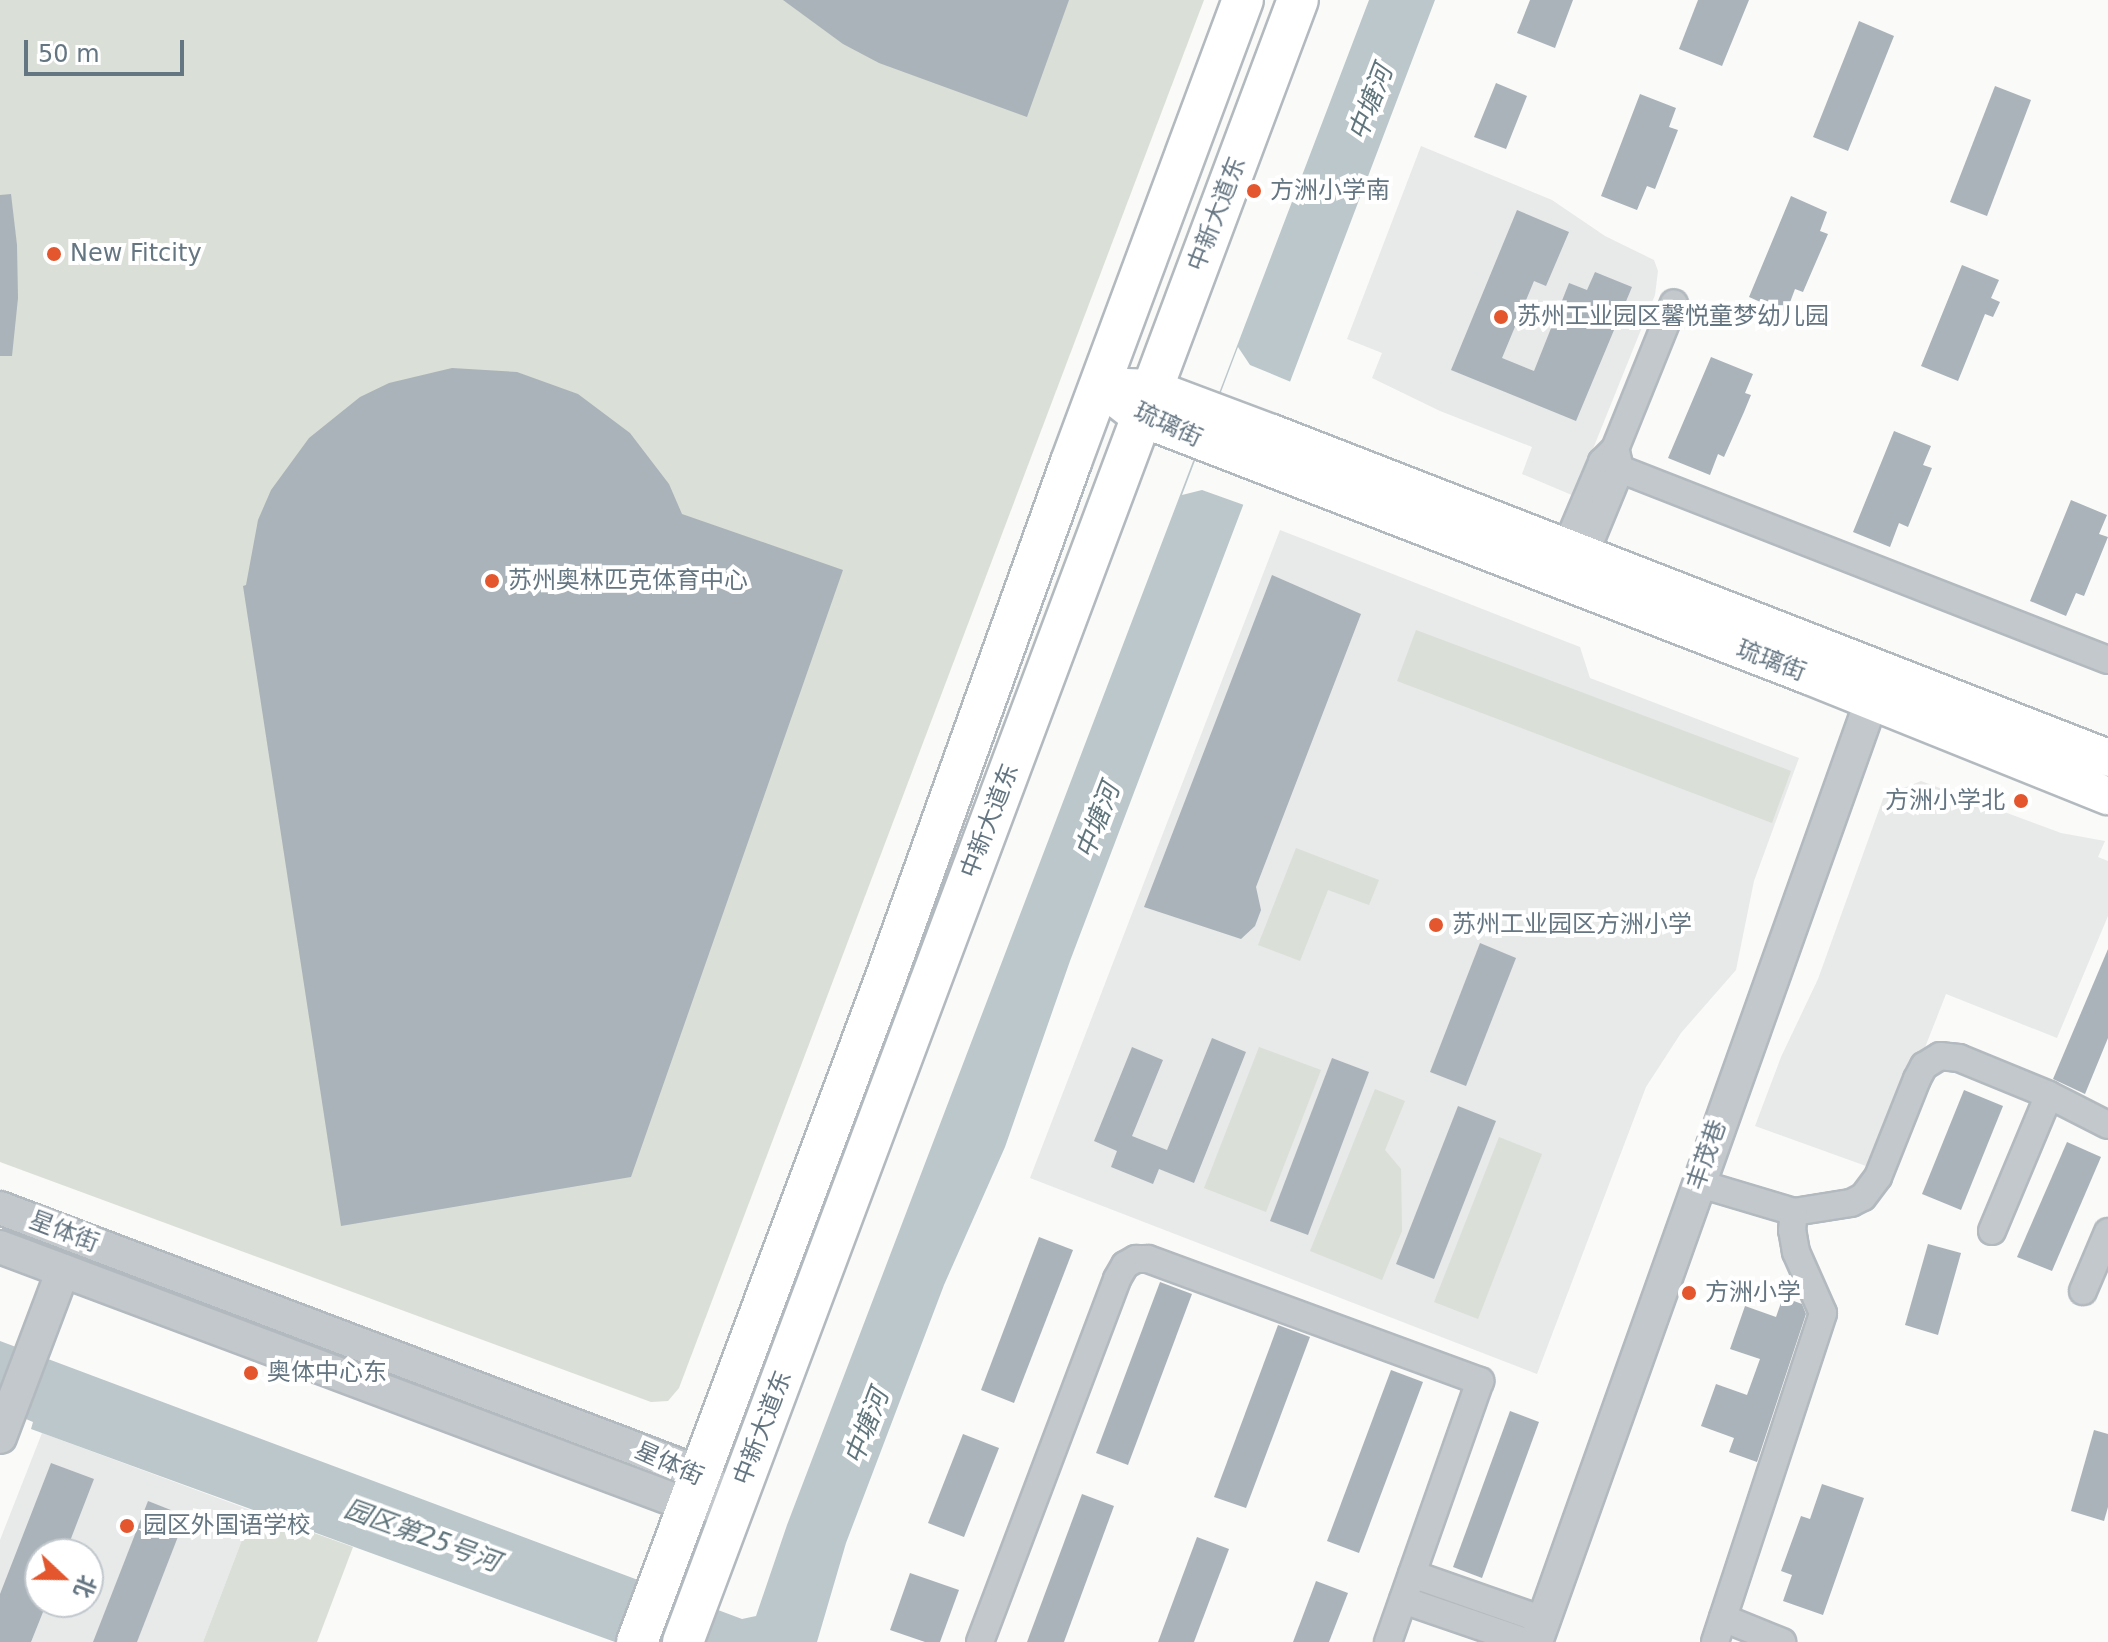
<!DOCTYPE html>
<html>
<head>
<meta charset="utf-8">
<style>
	body { margin:0 }
	#map { position:relative; width:2108px; height:1642px; overflow:hidden; background:#fafaf8; font-family:"DejaVu Sans","Noto Sans SC",sans-serif }
	div>[style] { position:absolute }
	.built>* { inset:0; background:#e8e9e9 }
	.green>* { inset:0; background:#dadfd7 }
	.water>* { inset:0; background:#bbc7cb }
	.pier>* { inset:0; background:#fafaf8 }
	.building>* { inset:0; background:#aab3b9 }
	.roads { filter:drop-shadow(2px 0 #b3babf) drop-shadow(-2px 0 #b3babf) drop-shadow(0 2px #b3babf) drop-shadow(0 -2px #b3babf) }
	.minor>* { height:26px; margin:-13px; padding:0 13px; transform-origin:13px; border-radius:13px; background:#c3c8cc }
	.tertiary>* { height:32px; margin:-16px; padding:0 16px; transform-origin:16px; border-radius:16px; background:#c3c8cc }
	.secondary>* { height:36px; margin:-18px; padding:0 18px; transform-origin:18px; border-radius:18px; background:#fff }
	.primary>* { height:40px; margin:-20px; padding:0 20px; transform-origin:20px; border-radius:20px; background:#fff }
	.dots>* { width:22px; height:22px; translate:-50% -50%; box-sizing:border-box; border:4px solid #fff; border-radius:50% }
	span { translate:-50% -50%; white-space:nowrap; text-align:center; line-height:1.15; -webkit-text-stroke:8px #fff; paint-order:stroke }
	.poi-label { font-size:24px; color:#657683 }
	.left { translate:0 -50%; text-align:left }
	.right { translate:-100% -50%; text-align:right }
	.street-label { font-size:24px; color:#657683 }
	.water-label { font-size:26px; color:#60757c; font-style:italic }
	.north { position:absolute; left:24px; top:1538px; width:80px; height:80px; box-sizing:border-box; background:#fff; border:2px solid #c1c8cd; border-radius:50%; rotate:112deg; font-size:22px; font-weight:700; line-height:32px; text-align:center; color:#657683 }
	.north::after { content:''; display:block; margin:auto; width:28px; height:36px; background:#e4572e; clip-path:polygon(50% 0,100% 100%,50% 72%,0 100%) }
	.scale { position:absolute; left:24px; top:40px; width:160px; height:36px; box-sizing:border-box; border:4px solid #657683; border-top:0; padding-left:10px; font-size:24px; line-height:28px; white-space:nowrap; color:#657683; -webkit-text-stroke:6px #fff; paint-order:stroke }
</style>
</head>
<body>
<div id="map">
	<div class="built">
		<i style="clip-path:polygon(1421px 146px,1552px 200px,1605px 236px,1654px 260px,1658px 271px,1655px 295px,1574px 496px,1522px 474px,1532px 447px,1440px 411px,1372px 378px,1382px 353px,1347px 339px)"></i>
		<i style="clip-path:polygon(1280px 530px,1580px 647px,1590px 678px,1799px 758px,1754px 881px,1736px 970px,1681px 1033px,1646px 1087px,1537px 1374px,1030px 1178px)"></i>
		<i style="clip-path:polygon(1921px 781px,2061px 833px,2105px 841px,2098px 857px,2108px 861px,2108px 916px,2057px 1038px,1946px 994px,1877px 1170px,1755px 1126px,1781px 1057px,1818px 979px,1884px 796px)"></i>
		<i style="clip-path:polygon(evenodd,42px 1433px,253px 1511px,203px 1642px,0 1642px,0 1540px,42px 1433px,40px 1554px,88px 1554px,88px 1602px,40px 1602px,40px 1554px)"></i>
	</div>
	<div class="green">
		<i style="clip-path:polygon(0 0,1204px 0,679px 1388px,668px 1401px,651px 1402px,0 1162px)"></i>
		<i style="clip-path:polygon(1416px 630px,1791px 771px,1772px 823px,1397px 681px)"></i>
		<i style="clip-path:polygon(1296px 848px,1379px 880px,1369px 905px,1328px 890px,1300px 961px,1258px 945px)"></i>
		<i style="clip-path:polygon(1259px 1047px,1321px 1070px,1266px 1212px,1204px 1188px)"></i>
		<i style="clip-path:polygon(1375px 1089px,1405px 1101px,1385px 1150px,1401px 1169px,1402px 1231px,1382px 1280px,1310px 1251px)"></i>
		<i style="clip-path:polygon(1499px 1137px,1542px 1154px,1478px 1319px,1434px 1302px)"></i>
		<i style="clip-path:polygon(253px 1511px,353px 1547px,317px 1642px,203px 1642px)"></i>
	</div>
	<div class="water">
		<i style="clip-path:polygon(1369px 0,1435px 0,1070px 961px,1005px 1147px,944px 1285px,846px 1543px,817px 1642px,615px 1642px,31px 1429px,33px 1422px,0 1408px,0 1341px,742px 1619px,756px 1616px,787px 1525px)"></i>
	</div>
	<div class="pier">
		<i style="clip-path:polygon(1238px 347px,1250px 365px,1291px 382px,1260px 464px,1244px 505px,1202px 490px,1182px 495px)"></i>
	</div>
	<div class="building">
		<i style="clip-path:polygon(783px 0,1069px 0,1027px 117px,879px 63px,843px 44px)"></i>
		<i style="clip-path:polygon(1530px 0,1573px 0,1555px 48px,1517px 33px)"></i>
		<i style="clip-path:polygon(1698px 0,1749px 0,1722px 66px,1679px 49px)"></i>
		<i style="clip-path:polygon(1859px 21px,1894px 36px,1848px 151px,1813px 137px)"></i>
		<i style="clip-path:polygon(1496px 83px,1527px 96px,1506px 149px,1474px 137px)"></i>
		<i style="clip-path:polygon(1995px 86px,2031px 100px,1987px 216px,1950px 202px)"></i>
		<i style="clip-path:polygon(1640px 94px,1676px 108px,1669px 127px,1678px 130px,1655px 189px,1647px 186px,1637px 210px,1601px 196px)"></i>
		<i style="clip-path:polygon(11px 194px,17px 245px,18px 298px,12px 356px,0 356px,0 195px)"></i>
		<i style="clip-path:polygon(1791px 196px,1827px 212px,1820px 231px,1828px 234px,1803px 292px,1795px 289px,1786px 313px,1749px 297px)"></i>
		<i style="clip-path:polygon(1517px 210px,1569px 232px,1546px 286px,1534px 281px,1502px 358px,1534px 371px,1569px 283px,1587px 290px,1595px 272px,1632px 287px,1576px 421px,1451px 370px)"></i>
		<i style="clip-path:polygon(1962px 265px,1999px 280px,1991px 298px,2000px 302px,1993px 317px,1985px 314px,1958px 381px,1921px 366px)"></i>
		<i style="clip-path:polygon(1711px 357px,1753px 374px,1745px 393px,1751px 395px,1744px 412px,1724px 457px,1718px 454px,1710px 475px,1668px 458px)"></i>
		<i style="clip-path:polygon(452px 368px,517px 372px,578px 394px,630px 433px,669px 484px,682px 514px,843px 570px,631px 1177px,341px 1226px,243px 586px,246px 585px,258px 520px,271px 490px,309px 438px,360px 397px,389px 383px)"></i>
		<i style="clip-path:polygon(1894px 431px,1931px 446px,1923px 465px,1932px 468px,1908px 527px,1899px 523px,1890px 547px,1853px 532px)"></i>
		<i style="clip-path:polygon(2071px 500px,2107px 515px,2099px 534px,2108px 537px,2084px 596px,2076px 593px,2066px 616px,2030px 601px)"></i>
		<i style="clip-path:polygon(1272px 575px,1361px 614px,1256px 887px,1261px 910px,1255px 926px,1241px 939px,1144px 907px)"></i>
		<i style="clip-path:polygon(1480px 943px,1516px 958px,1466px 1086px,1430px 1072px)"></i>
		<i style="clip-path:polygon(2108px 949px,2108px 1038px,2085px 1094px,2053px 1079px)"></i>
		<i style="clip-path:polygon(1212px 1038px,1246px 1052px,1194px 1183px,1159px 1169px,1153px 1184px,1111px 1167px,1117px 1151px,1094px 1141px,1132px 1047px,1163px 1060px,1132px 1136px,1167px 1150px)"></i>
		<i style="clip-path:polygon(1332px 1058px,1369px 1072px,1308px 1235px,1270px 1221px)"></i>
		<i style="clip-path:polygon(1964px 1090px,2003px 1106px,1961px 1210px,1922px 1194px)"></i>
		<i style="clip-path:polygon(1458px 1106px,1496px 1121px,1434px 1279px,1396px 1264px)"></i>
		<i style="clip-path:polygon(2067px 1142px,2101px 1157px,2052px 1271px,2017px 1257px)"></i>
		<i style="clip-path:polygon(1039px 1237px,1073px 1250px,1014px 1403px,981px 1390px)"></i>
		<i style="clip-path:polygon(1928px 1244px,1961px 1253px,1938px 1335px,1905px 1325px)"></i>
		<i style="clip-path:polygon(1160px 1282px,1192px 1294px,1128px 1465px,1096px 1453px)"></i>
		<i style="clip-path:polygon(1783px 1297px,1802px 1304px,1806px 1314px,1757px 1462px,1729px 1452px,1734px 1438px,1701px 1426px,1716px 1384px,1747px 1395px,1760px 1359px,1730px 1349px,1745px 1306px,1776px 1317px)"></i>
		<i style="clip-path:polygon(1278px 1325px,1310px 1337px,1246px 1508px,1214px 1497px)"></i>
		<i style="clip-path:polygon(1391px 1370px,1423px 1382px,1359px 1553px,1327px 1541px)"></i>
		<i style="clip-path:polygon(1510px 1411px,1539px 1422px,1482px 1578px,1453px 1567px)"></i>
		<i style="clip-path:polygon(2094px 1430px,2108px 1434px,2108px 1507px,2104px 1521px,2071px 1511px)"></i>
		<i style="clip-path:polygon(963px 1434px,999px 1448px,964px 1537px,928px 1523px)"></i>
		<i style="clip-path:polygon(51px 1463px,94px 1479px,65px 1554px,40px 1554px,40px 1602px,47px 1602px,31px 1642px,0 1642px,0 1594px)"></i>
		<i style="clip-path:polygon(1822px 1484px,1864px 1498px,1823px 1615px,1783px 1601px,1792px 1575px,1781px 1571px,1801px 1516px,1810px 1519px)"></i>
		<i style="clip-path:polygon(1082px 1494px,1114px 1506px,1064px 1642px,1027px 1642px)"></i>
		<i style="clip-path:polygon(148px 1501px,186px 1516px,137px 1642px,93px 1642px)"></i>
		<i style="clip-path:polygon(1197px 1537px,1229px 1549px,1194px 1642px,1158px 1642px)"></i>
		<i style="clip-path:polygon(910px 1573px,959px 1590px,940px 1642px,925px 1642px,890px 1630px)"></i>
		<i style="clip-path:polygon(1316px 1581px,1348px 1593px,1329px 1642px,1293px 1642px)"></i>
	</div>
	<div class="roads">
		<div class="minor">
			<i style="left:1602px;top:462px;width:543px;rotate:21.37deg"></i>
			<i style="left:1566px;top:547px;width:92px;rotate:-67deg"></i>
			<i style="left:1602px;top:462px;width:18px;rotate:-45deg"></i>
			<i style="left:1615px;top:449px;width:157px;rotate:-68deg"></i>
			<i style="left:1585px;top:554px;width:92px;rotate:-67.6deg"></i>
			<i style="left:1620px;top:469px;width:17px;rotate:-103deg"></i>
			<i style="left:1697px;top:1183px;width:101px;rotate:16.6deg"></i>
			<i style="left:1794px;top:1212px;width:58px;rotate:-9deg"></i>
			<i style="left:1851px;top:1203px;width:13px;rotate:-27deg"></i>
			<i style="left:1863px;top:1197px;width:25px;rotate:-53deg"></i>
			<i style="left:1878px;top:1177px;width:105px;rotate:-68.3deg"></i>
			<i style="left:1917px;top:1079px;width:15px;rotate:-62deg"></i>
			<i style="left:1924px;top:1066px;width:19px;rotate:-32deg"></i>
			<i style="left:1940px;top:1056px;width:19px;rotate:6deg"></i>
			<i style="left:1959px;top:1058px;width:97px;rotate:22.3deg"></i>
			<i style="left:2049px;top:1095px;width:66px;rotate:27deg"></i>
			<i style="left:1992px;top:1231px;width:147px;rotate:-67.3deg"></i>
			<i style="left:2083px;top:1291px;width:64px;rotate:-67deg"></i>
			<i style="left:1412px;top:1574px;width:139px;rotate:19.3deg"></i>
			<i style="left:1403px;top:1600px;width:130px;rotate:18.9deg"></i>
			<i style="left:1723px;top:1618px;width:64px;rotate:22.1deg"></i>
			<i style="left:980px;top:1642px;width:388px;rotate:-69.3deg"></i>
			<i style="left:1117px;top:1279px;width:16px;rotate:-60deg"></i>
			<i style="left:1125px;top:1265px;width:13px;rotate:-29deg"></i>
			<i style="left:1136px;top:1259px;width:12px"></i>
			<i style="left:1148px;top:1259px;width:354px;rotate:20.2deg"></i>
			<i style="left:1480px;top:1381px;width:277px;rotate:109.4deg"></i>
			<i style="left:1715px;top:1642px;width:346px;rotate:-71.8deg"></i>
			<i style="left:1823px;top:1313px;width:67px;rotate:-113.9deg"></i>
			<i style="left:1796px;top:1252px;width:22px;rotate:-100deg"></i>
			<i style="left:1792px;top:1230px;width:18px;rotate:-84deg"></i>
		</div>
		<div class="tertiary">
			<i style="left:0;top:1208px;width:748px;rotate:20.74deg"></i>
			<i style="left:700px;top:1473px;width:47px;rotate:41.5deg"></i>
			<i style="left:0;top:1247px;width:735px;rotate:20.56deg"></i>
			<i style="left:688px;top:1505px;width:24px;rotate:-2deg"></i>
			<i style="left:0;top:1437px;width:178px;rotate:-69.3deg"></i>
			<i style="left:1536px;top:1642px;width:1024px;rotate:-70.38deg"></i>
		</div>
		<div class="secondary">
			<i style="left:1100px;top:386px;width:52px;rotate:38deg"></i>
			<i style="left:1141px;top:418px;width:716px;rotate:21.12deg"></i>
			<i style="left:1809px;top:676px;width:322px;rotate:21.9deg"></i>
			<i style="left:1126px;top:387px;width:26px;rotate:2deg"></i>
			<i style="left:1152px;top:388px;width:128px;rotate:20.6deg"></i>
			<i style="left:1272px;top:433px;width:897px;rotate:21.24deg"></i>
		</div>
		<div class="primary">
			<i style="left:637px;top:1642px;width:710px;rotate:-69.47deg"></i>
			<i style="left:886px;top:977px;width:547px;rotate:-70.24deg"></i>
			<i style="left:1071px;top:462px;width:493px;rotate:-69.6deg"></i>
			<i style="left:683px;top:1642px;width:1753px;rotate:-69.47deg"></i>
		</div>
	</div>
	<div class="dots">
		<i style="left:1254px;top:191px;background:#e4572e"></i>
		<i style="left:54px;top:254px;background:#e4572e"></i>
		<i style="left:1501px;top:317px;background:#e4572e"></i>
		<i style="left:492px;top:581px;background:#e4572e"></i>
		<i style="left:2021px;top:801px;background:#e4572e"></i>
		<i style="left:1436px;top:925px;background:#e4572e"></i>
		<i style="left:1689px;top:1293px;background:#e4572e"></i>
		<i style="left:251px;top:1373px;background:#e4572e"></i>
		<i style="left:127px;top:1526px;background:#e4572e"></i>
	</div>
	<div class="poi-label">
		<span class="left" style="left:1270px;top:191px">方洲小学南</span>
		<span class="left" style="left:70px;top:254px">New Fitcity</span>
		<span class="left" style="left:1517px;top:317px">苏州工业园区馨悦童梦幼儿园</span>
		<span class="left" style="left:508px;top:581px">苏州奥林匹克体育中心</span>
		<span class="right" style="left:2005px;top:801px">方洲小学北</span>
		<span class="left" style="left:1452px;top:925px">苏州工业园区方洲小学</span>
		<span class="left" style="left:1705px;top:1293px">方洲小学</span>
		<span class="left" style="left:267px;top:1373px">奥体中心东</span>
		<span class="left" style="left:143px;top:1526px">园区外国语学校</span>
	</div>
	<div class="street-label">
		<span style="left:1217px;top:214px;rotate:-69deg">中新大道东</span>
		<span style="left:1168px;top:425px;rotate:25deg">琉璃街</span>
		<span style="left:1771px;top:661px;rotate:21deg">琉璃街</span>
		<span style="left:990px;top:821px;rotate:-69deg">中新大道东</span>
		<span style="left:1707px;top:1155px;rotate:-71deg">丰茂巷</span>
		<span style="left:64px;top:1232px;rotate:21deg">星体街</span>
		<span style="left:763px;top:1428px;rotate:-69deg">中新大道东</span>
		<span style="left:669px;top:1464px;rotate:24deg">星体街</span>
	</div>
	<div class="water-label">
		<span style="left:1371px;top:103px;rotate:-69deg">中塘河</span>
		<span style="left:1098px;top:821px;rotate:-69deg">中塘河</span>
		<span style="left:867px;top:1427px;rotate:-69deg">中塘河</span>
		<span style="left:422px;top:1536px;rotate:20deg">园区第25号河</span>
	</div>
	<div class="north">北</div>
	<div class="scale">50 m</div>
</div>
</body>
</html>
